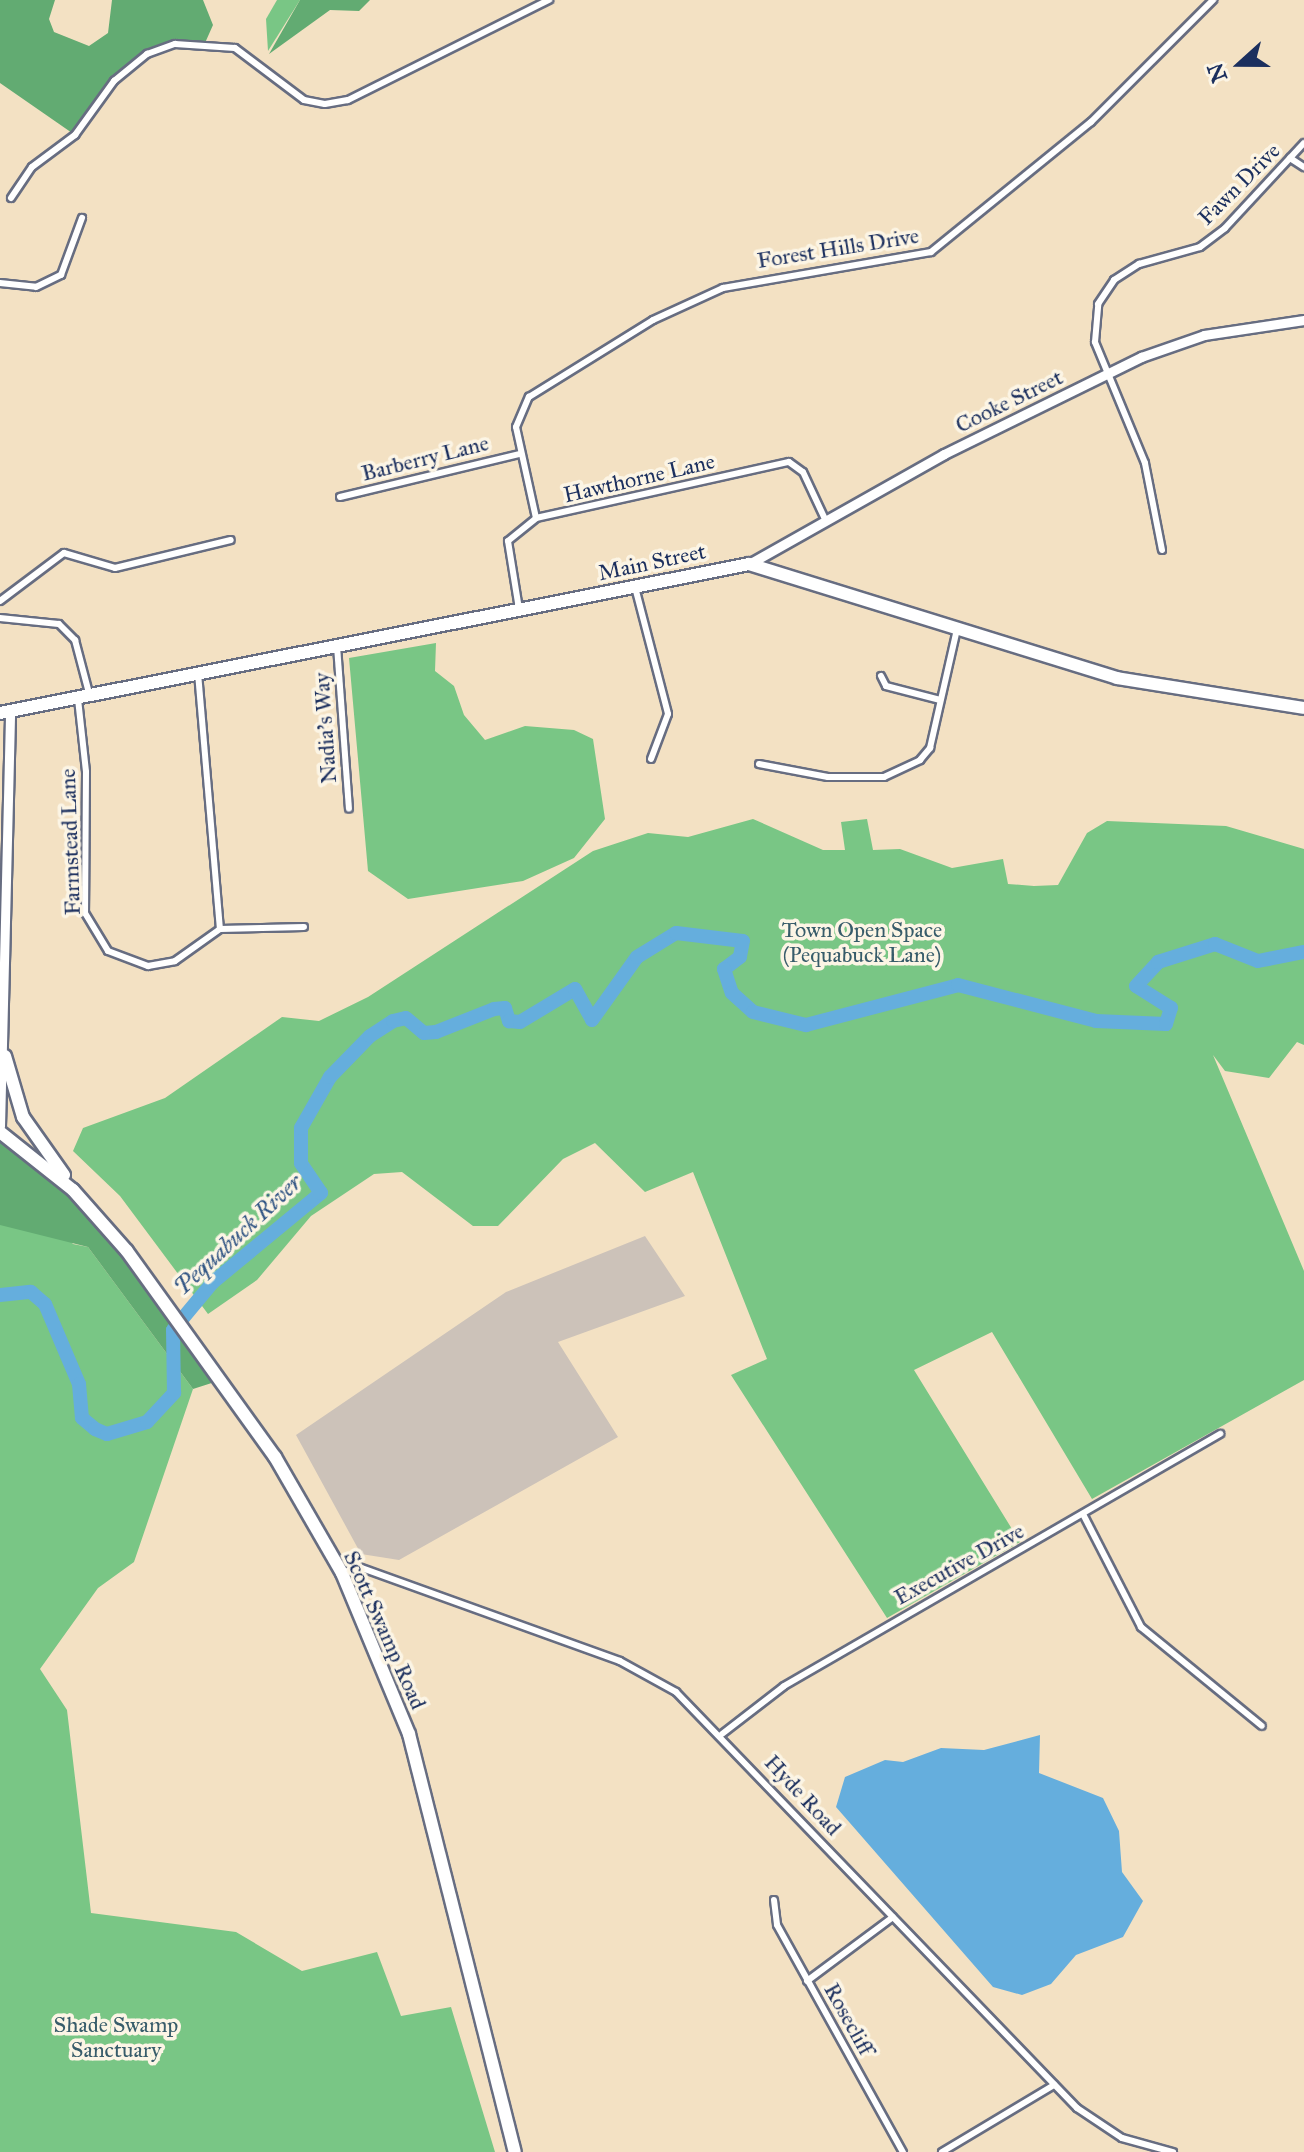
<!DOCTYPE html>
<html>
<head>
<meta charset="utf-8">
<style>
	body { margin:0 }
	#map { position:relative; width:1304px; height:2152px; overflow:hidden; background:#f3e1c3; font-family:"IM FELL Great Primer",serif }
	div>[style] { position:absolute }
	.industrial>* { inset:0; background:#ccc2b9 }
	.green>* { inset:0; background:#79c685 }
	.forest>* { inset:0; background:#62ab72 }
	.water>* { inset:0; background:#65aedd }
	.river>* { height:14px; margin:-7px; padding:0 7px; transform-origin:7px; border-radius:7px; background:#65aedd }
	.roads { filter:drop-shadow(2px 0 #676d81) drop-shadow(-2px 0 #676d81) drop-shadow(0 2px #676d81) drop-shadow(0 -2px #676d81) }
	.street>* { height:6px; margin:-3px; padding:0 3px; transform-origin:3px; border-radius:3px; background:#fff }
	.secondary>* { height:9px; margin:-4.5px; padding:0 4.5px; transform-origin:4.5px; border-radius:4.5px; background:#fff }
	.highway>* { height:12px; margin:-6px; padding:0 6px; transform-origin:6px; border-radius:6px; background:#fff }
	span { translate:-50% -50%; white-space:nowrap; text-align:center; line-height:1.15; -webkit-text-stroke:7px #fcf5e5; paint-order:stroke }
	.street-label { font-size:22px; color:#1b2f5e }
	.park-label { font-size:22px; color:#375c6a }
	.water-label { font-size:24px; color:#315584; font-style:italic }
	.north { position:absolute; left:1200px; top:24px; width:80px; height:80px; -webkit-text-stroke:6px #fcf5e5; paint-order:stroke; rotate:249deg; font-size:22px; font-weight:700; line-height:32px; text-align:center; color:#1b2f5e }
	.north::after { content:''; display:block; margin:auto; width:28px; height:36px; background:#1b2f5e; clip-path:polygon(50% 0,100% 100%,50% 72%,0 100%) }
</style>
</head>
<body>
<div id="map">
	<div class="industrial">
		<i style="clip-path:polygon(645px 1236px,685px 1296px,558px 1342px,618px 1437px,399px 1560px,361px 1554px,296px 1435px,506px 1292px)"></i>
	</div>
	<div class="green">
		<i style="clip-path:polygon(277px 0,300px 0,268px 51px,266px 19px)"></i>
		<i style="clip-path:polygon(436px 643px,435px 671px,454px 686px,464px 715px,485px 740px,525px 726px,574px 730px,593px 739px,605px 819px,574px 858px,523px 881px,408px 899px,368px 871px,349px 658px)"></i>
		<i style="clip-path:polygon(753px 819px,823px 850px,845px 850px,841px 822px,867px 819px,873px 850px,900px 849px,952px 868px,1003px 859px,1008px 884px,1034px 886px,1058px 885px,1087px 833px,1107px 821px,1226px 826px,1304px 849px,1304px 1045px,1297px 1042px,1269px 1078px,1225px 1071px,1213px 1055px,1304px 1271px,1304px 1380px,1092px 1499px,992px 1332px,914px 1370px,1020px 1542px,887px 1618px,731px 1375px,767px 1359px,693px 1172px,645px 1192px,595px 1143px,563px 1159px,498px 1226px,473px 1226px,402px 1172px,374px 1174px,311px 1216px,257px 1280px,208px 1314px,120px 1196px,73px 1151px,83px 1128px,165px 1098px,282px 1017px,319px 1021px,368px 997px,593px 851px,648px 833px,688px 837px)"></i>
		<i style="clip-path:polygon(0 1156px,73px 1244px,88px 1247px,193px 1389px,134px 1562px,98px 1588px,40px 1669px,67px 1710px,91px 1913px,236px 1932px,302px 1971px,377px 1952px,401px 2016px,451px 2007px,495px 2152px,0 2152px)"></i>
	</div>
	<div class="forest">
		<i style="clip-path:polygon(0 0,55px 0,49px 19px,54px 32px,89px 46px,108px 33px,112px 0,203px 0,213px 25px,205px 43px,147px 54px,105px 93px,75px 135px,0 83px)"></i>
		<i style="clip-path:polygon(300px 0,370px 0,359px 11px,330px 10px,269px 54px)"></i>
		<i style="clip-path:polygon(0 1132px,73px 1190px,221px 1380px,193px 1389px,88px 1247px,0 1225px)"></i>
	</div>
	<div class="water">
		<i style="clip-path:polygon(1040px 1735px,1039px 1773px,1103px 1798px,1119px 1831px,1122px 1872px,1143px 1901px,1123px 1937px,1076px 1955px,1051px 1984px,1022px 1995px,993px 1987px,836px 1807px,845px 1777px,885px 1760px,903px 1762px,941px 1748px,984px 1750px)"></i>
	</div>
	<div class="river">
		<i style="left:0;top:1295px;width:31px;rotate:-6deg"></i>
		<i style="left:31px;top:1292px;width:18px;rotate:41deg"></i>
		<i style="left:45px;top:1304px;width:87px;rotate:67deg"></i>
		<i style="left:79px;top:1384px;width:34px;rotate:85deg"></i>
		<i style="left:82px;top:1418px;width:17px;rotate:40deg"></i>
		<i style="left:95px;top:1429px;width:13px;rotate:23deg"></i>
		<i style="left:107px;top:1434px;width:42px;rotate:-16.7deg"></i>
		<i style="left:147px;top:1422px;width:40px;rotate:-47deg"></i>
		<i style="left:174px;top:1393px;width:63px;rotate:-90.9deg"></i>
		<i style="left:173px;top:1330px;width:62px;rotate:-50.2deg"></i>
		<i style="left:213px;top:1282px;width:140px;rotate:-39.5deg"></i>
		<i style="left:321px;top:1193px;width:36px;rotate:-124deg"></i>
		<i style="left:301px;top:1163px;width:35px;rotate:-90deg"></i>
		<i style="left:301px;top:1128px;width:59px;rotate:-60.4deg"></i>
		<i style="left:330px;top:1077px;width:57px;rotate:-45.7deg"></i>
		<i style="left:370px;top:1036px;width:27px;rotate:-33deg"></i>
		<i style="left:393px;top:1021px;width:13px;rotate:-13deg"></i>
		<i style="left:406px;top:1018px;width:23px;rotate:40deg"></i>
		<i style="left:424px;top:1033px;width:12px;rotate:-5deg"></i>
		<i style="left:436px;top:1032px;width:62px;rotate:-21.6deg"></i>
		<i style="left:494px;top:1009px;width:11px;rotate:-5deg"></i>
		<i style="left:505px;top:1008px;width:14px;rotate:73deg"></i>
		<i style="left:509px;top:1021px;width:11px;rotate:5deg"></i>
		<i style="left:520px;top:1022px;width:64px;rotate:-31deg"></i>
		<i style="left:575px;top:989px;width:35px;rotate:61deg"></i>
		<i style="left:592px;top:1020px;width:77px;rotate:-54.5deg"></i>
		<i style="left:637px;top:957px;width:46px;rotate:-31.6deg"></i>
		<i style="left:676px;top:933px;width:67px;rotate:6.8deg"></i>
		<i style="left:743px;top:941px;width:16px;rotate:101deg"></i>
		<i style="left:740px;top:957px;width:20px;rotate:143deg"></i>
		<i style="left:724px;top:969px;width:25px;rotate:72deg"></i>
		<i style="left:732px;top:993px;width:28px;rotate:42deg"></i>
		<i style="left:753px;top:1012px;width:55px;rotate:13.8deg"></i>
		<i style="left:806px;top:1025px;width:157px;rotate:-14.7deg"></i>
		<i style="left:958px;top:985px;width:143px;rotate:14.6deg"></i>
		<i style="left:1096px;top:1021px;width:70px;rotate:2.5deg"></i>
		<i style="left:1166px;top:1024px;width:17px;rotate:-73deg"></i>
		<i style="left:1171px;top:1008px;width:41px;rotate:-147.8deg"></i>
		<i style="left:1136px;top:986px;width:33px;rotate:-47deg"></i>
		<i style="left:1158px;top:962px;width:60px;rotate:-17.5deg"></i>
		<i style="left:1215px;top:944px;width:46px;rotate:21.6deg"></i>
		<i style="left:1258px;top:961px;width:47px;rotate:-11.1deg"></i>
	</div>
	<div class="roads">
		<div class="street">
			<i style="left:1290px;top:158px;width:17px;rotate:33deg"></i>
			<i style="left:11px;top:198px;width:37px;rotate:-56deg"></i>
			<i style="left:32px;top:167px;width:54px;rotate:-36.7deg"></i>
			<i style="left:75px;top:135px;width:67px;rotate:-54.2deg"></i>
			<i style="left:114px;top:81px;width:43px;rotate:-39.3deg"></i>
			<i style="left:147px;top:54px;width:30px;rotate:-20deg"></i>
			<i style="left:175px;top:44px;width:60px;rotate:3.8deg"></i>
			<i style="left:235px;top:48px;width:86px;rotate:37deg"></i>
			<i style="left:304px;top:100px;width:21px;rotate:11deg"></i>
			<i style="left:325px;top:104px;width:23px;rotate:-10deg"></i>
			<i style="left:348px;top:100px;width:225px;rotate:-26.5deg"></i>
			<i style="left:0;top:283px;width:36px;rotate:6deg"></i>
			<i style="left:36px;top:287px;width:28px;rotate:-26deg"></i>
			<i style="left:61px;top:275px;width:61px;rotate:-69.8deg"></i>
			<i style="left:340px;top:497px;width:184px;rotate:-13.5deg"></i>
			<i style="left:536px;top:518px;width:93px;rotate:-102.4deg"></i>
			<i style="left:516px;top:427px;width:33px;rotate:-67deg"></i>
			<i style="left:529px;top:397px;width:146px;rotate:-31.8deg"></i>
			<i style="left:653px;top:320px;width:77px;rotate:-24.6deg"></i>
			<i style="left:723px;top:288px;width:211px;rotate:-9.8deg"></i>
			<i style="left:931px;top:252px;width:206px;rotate:-39.1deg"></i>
			<i style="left:1091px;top:122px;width:173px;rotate:-45deg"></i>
			<i style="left:1162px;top:550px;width:89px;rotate:-101.1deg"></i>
			<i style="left:1145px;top:463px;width:131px;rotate:-112.5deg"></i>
			<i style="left:1095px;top:342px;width:38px;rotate:-85deg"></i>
			<i style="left:1098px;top:304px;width:29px;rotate:-56deg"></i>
			<i style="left:1114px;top:280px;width:30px;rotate:-33deg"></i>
			<i style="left:1139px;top:264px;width:63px;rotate:-15.6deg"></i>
			<i style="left:1200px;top:247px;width:31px;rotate:-37deg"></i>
			<i style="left:1225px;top:228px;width:116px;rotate:-47.1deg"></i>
			<i style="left:635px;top:587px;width:131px;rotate:75.4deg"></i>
			<i style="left:668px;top:714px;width:48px;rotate:110.7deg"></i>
			<i style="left:0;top:601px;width:80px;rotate:-36.9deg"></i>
			<i style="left:64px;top:553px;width:53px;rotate:16.4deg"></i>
			<i style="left:115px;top:568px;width:119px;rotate:-13.6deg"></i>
			<i style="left:519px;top:609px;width:69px;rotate:-99.2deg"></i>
			<i style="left:508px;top:541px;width:36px;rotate:-39deg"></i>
			<i style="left:536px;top:518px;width:259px;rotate:-12.5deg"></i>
			<i style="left:789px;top:462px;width:17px;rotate:36deg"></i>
			<i style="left:803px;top:472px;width:50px;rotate:65deg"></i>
			<i style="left:0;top:618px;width:59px;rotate:5.8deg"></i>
			<i style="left:59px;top:624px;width:23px;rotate:45deg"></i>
			<i style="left:75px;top:640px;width:55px;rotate:75.2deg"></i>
			<i style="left:337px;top:646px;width:163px;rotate:85.8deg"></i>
			<i style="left:198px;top:673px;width:257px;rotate:85.1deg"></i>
			<i style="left:881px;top:676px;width:11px;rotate:63deg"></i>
			<i style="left:886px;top:686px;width:56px;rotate:14.5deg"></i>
			<i style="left:78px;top:699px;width:73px;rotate:83.7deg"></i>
			<i style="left:86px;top:772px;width:141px;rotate:90.4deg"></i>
			<i style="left:85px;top:913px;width:44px;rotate:58.8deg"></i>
			<i style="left:108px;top:951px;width:43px;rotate:20.6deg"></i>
			<i style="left:148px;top:966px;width:27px;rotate:-10deg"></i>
			<i style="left:175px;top:961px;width:55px;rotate:-35.4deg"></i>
			<i style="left:220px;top:929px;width:84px;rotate:-1.4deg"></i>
			<i style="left:759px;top:764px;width:70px;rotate:10.7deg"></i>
			<i style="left:828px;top:777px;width:56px"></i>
			<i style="left:884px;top:777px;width:40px;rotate:-25deg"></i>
			<i style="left:920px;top:760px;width:16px;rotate:-50deg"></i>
			<i style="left:930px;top:748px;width:122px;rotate:-77.2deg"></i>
			<i style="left:1083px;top:1514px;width:127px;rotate:62.8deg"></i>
			<i style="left:1141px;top:1627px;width:156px;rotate:39.3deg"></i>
			<i style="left:342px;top:1573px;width:18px;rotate:-19deg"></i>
			<i style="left:359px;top:1567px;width:277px;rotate:19.8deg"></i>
			<i style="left:620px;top:1661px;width:64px;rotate:29deg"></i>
			<i style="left:676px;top:1692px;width:578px;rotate:46.05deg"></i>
			<i style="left:1077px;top:2108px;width:54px;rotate:33.7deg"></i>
			<i style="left:1122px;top:2138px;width:53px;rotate:15.4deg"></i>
			<i style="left:722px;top:1734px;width:78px;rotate:-37.7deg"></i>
			<i style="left:784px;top:1686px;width:504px;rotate:-30.03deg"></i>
			<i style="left:774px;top:1900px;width:25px;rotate:83deg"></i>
			<i style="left:777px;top:1925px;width:260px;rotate:61deg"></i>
			<i style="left:807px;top:1981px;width:107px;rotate:-36.7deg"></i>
			<i style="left:942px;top:2152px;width:131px;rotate:-30.9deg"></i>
		</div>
		<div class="secondary">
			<i style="left:749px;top:564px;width:224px;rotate:-29.4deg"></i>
			<i style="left:944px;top:454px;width:220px;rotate:-26.2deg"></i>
			<i style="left:1141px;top:357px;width:67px;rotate:-19.2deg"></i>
			<i style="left:1204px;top:335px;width:101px;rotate:-8.5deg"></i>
			<i style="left:0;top:1126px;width:415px;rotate:-88.6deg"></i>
		</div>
		<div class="highway">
			<i style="left:0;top:713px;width:764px;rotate:-11.25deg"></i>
			<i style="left:749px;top:564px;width:385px;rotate:17.2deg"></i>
			<i style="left:1117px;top:678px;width:189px;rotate:9.1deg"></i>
			<i style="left:5px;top:1056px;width:64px;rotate:73.6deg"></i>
			<i style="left:23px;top:1117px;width:71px;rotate:54.7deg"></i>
			<i style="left:0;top:1132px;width:93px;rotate:38.5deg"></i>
			<i style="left:73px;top:1190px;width:81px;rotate:48.5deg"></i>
			<i style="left:127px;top:1251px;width:254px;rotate:54.3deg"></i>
			<i style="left:275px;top:1457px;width:134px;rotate:60deg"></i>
			<i style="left:342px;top:1573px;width:174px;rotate:67.4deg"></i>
			<i style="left:409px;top:1734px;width:431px;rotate:75.8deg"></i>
		</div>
	</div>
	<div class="street-label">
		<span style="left:1239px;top:184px;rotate:-45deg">Fawn Drive</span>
		<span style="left:838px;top:248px;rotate:-9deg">Forest Hills Drive</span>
		<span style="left:1009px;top:401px;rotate:-26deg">Cooke Street</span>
		<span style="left:425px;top:458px;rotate:-14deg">Barberry Lane</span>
		<span style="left:639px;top:478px;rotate:-13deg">Hawthorne Lane</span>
		<span style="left:652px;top:562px;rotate:-12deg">Main Street</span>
		<span style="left:325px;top:728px;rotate:-94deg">Nadia's Way</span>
		<span style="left:70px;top:842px;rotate:-92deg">Farmstead Lane</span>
		<span style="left:959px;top:1564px;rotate:-29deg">Executive Drive</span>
		<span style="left:385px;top:1630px;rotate:66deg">Scott Swamp Road</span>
		<span style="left:803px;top:1795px;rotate:47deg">Hyde Road</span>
		<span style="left:849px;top:2019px;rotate:61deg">Rosecliff</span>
	</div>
	<div class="park-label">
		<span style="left:862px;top:942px">Town Open Space<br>(Pequabuck Lane)</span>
		<span style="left:116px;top:2037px">Shade Swamp<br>Sanctuary</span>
	</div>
	<div class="water-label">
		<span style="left:238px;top:1235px;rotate:-43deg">Pequabuck River</span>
	</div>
	<div class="north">N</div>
</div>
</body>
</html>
